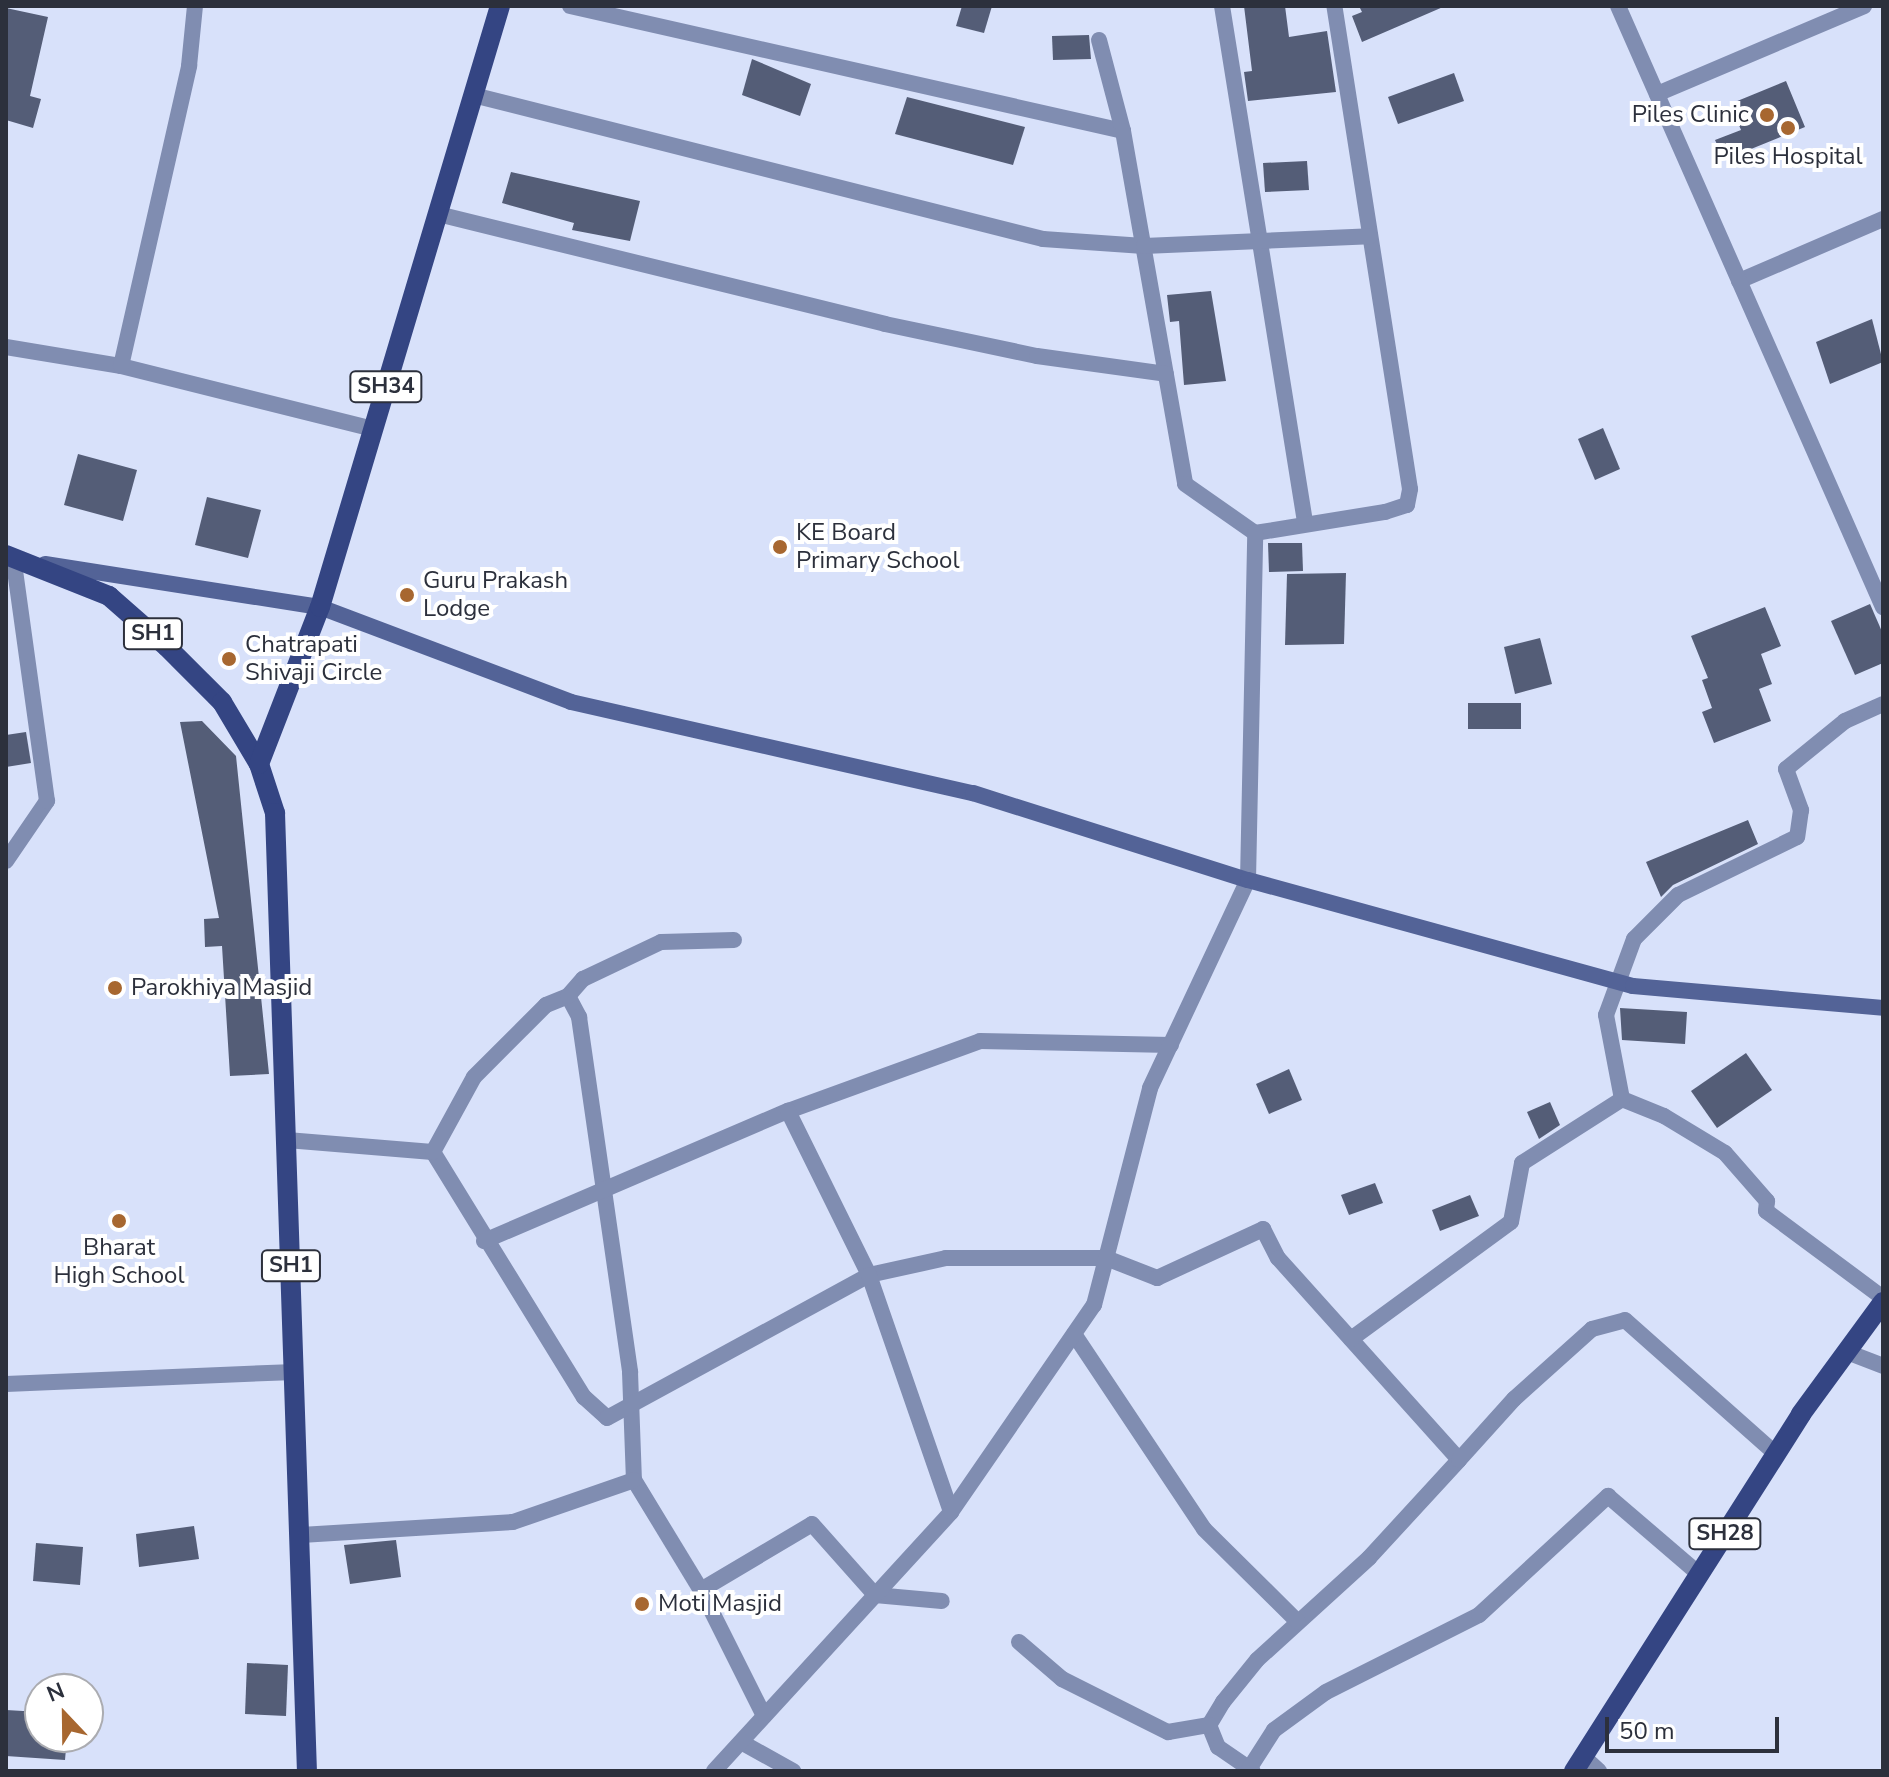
<!DOCTYPE html>
<html>
<head>
<meta charset="utf-8">
<style>
	body { margin:0 }
	#map { position:relative; width:1889px; height:1777px; overflow:hidden; background:#d8e1fa; font-family:"Nunito Sans",sans-serif }
	div>[style] { position:absolute }
	.building>* { inset:0; background:#545d77 }
	.minor>* { height:16px; margin:-8px; padding:0 8px; transform-origin:8px; border-radius:8px; background:#808db1 }
	.tertiary>* { height:16px; margin:-8px; padding:0 8px; transform-origin:8px; border-radius:8px; background:#808db1 }
	.secondary>* { height:16px; margin:-8px; padding:0 8px; transform-origin:8px; border-radius:8px; background:#536397 }
	.primary>* { height:20px; margin:-10px; padding:0 10px; transform-origin:10px; border-radius:10px; background:#344583 }
	.dots>* { width:22px; height:22px; translate:-50% -50%; box-sizing:border-box; border:4px solid #fff; border-radius:50% }
	span { translate:-50% -50%; white-space:nowrap; text-align:center; line-height:1.15; -webkit-text-stroke:8px #fff; paint-order:stroke }
	.shield-label span { padding:2px 6px; background:#fff; border:2px solid; border-radius:6px; -webkit-text-stroke-width:0 }
	.shield-label { font-size:22px; color:#2c303c; font-weight:700 }
	.poi-label { font-size:24px; color:#2c303c }
	.right { translate:-100% -50%; text-align:right }
	.left { translate:0 -50%; text-align:left }
	.frame { position:absolute; inset:0; border:8px solid #2c303c; pointer-events:none }
	.north { position:absolute; left:24px; top:1673px; width:80px; height:80px; box-sizing:border-box; background:#fff; border:2px solid #abacb1; border-radius:50%; rotate:338deg; font-size:22px; font-weight:700; line-height:32px; text-align:center; color:#2c303c }
	.north::after { content:''; display:block; margin:auto; width:28px; height:36px; background:#a76730; clip-path:polygon(50% 0,100% 100%,50% 72%,0 100%) }
	.scale { position:absolute; left:1605px; top:1717px; width:174px; height:36px; box-sizing:border-box; border:4px solid #2c303c; border-top:0; padding-left:10px; font-size:24px; line-height:28px; white-space:nowrap; color:#2c303c; -webkit-text-stroke:6px #fff; paint-order:stroke }
</style>
</head>
<body>
<div id="map">
	<div class="building">
		<i style="clip-path:polygon(962px 6px,992px 6px,984px 33px,956px 26px)"></i>
		<i style="clip-path:polygon(1244px 6px,1285px 6px,1289px 37px,1327px 31px,1336px 92px,1248px 101px,1244px 72px,1252px 71px)"></i>
		<i style="clip-path:polygon(1359px 6px,1443px 6px,1443px 7px,1362px 42px,1352px 16px,1362px 12px)"></i>
		<i style="clip-path:polygon(6px 8px,48px 17px,30px 96px,41px 99px,33px 128px,6px 120px)"></i>
		<i style="clip-path:polygon(1089px 35px,1091px 59px,1053px 60px,1052px 36px)"></i>
		<i style="clip-path:polygon(752px 59px,811px 84px,800px 116px,742px 95px)"></i>
		<i style="clip-path:polygon(1454px 73px,1464px 101px,1398px 124px,1388px 97px)"></i>
		<i style="clip-path:polygon(1786px 81px,1805px 127px,1724px 160px,1715px 140px,1741px 130px,1730px 104px)"></i>
		<i style="clip-path:polygon(907px 97px,1025px 127px,1013px 165px,895px 134px)"></i>
		<i style="clip-path:polygon(1307px 161px,1309px 190px,1265px 192px,1263px 163px)"></i>
		<i style="clip-path:polygon(511px 172px,640px 201px,630px 241px,572px 230px,574px 223px,502px 203px)"></i>
		<i style="clip-path:polygon(1211px 291px,1226px 381px,1184px 385px,1179px 321px,1170px 322px,1167px 295px)"></i>
		<i style="clip-path:polygon(1872px 319px,1883px 362px,1830px 384px,1816px 342px)"></i>
		<i style="clip-path:polygon(1603px 428px,1620px 469px,1595px 480px,1578px 439px)"></i>
		<i style="clip-path:polygon(78px 454px,137px 470px,123px 521px,64px 505px)"></i>
		<i style="clip-path:polygon(207px 497px,261px 510px,248px 558px,195px 545px)"></i>
		<i style="clip-path:polygon(1268px 543px,1302px 543px,1303px 571px,1269px 572px)"></i>
		<i style="clip-path:polygon(1346px 573px,1344px 644px,1285px 645px,1287px 574px)"></i>
		<i style="clip-path:polygon(1870px 604px,1883px 634px,1883px 663px,1855px 675px,1831px 621px)"></i>
		<i style="clip-path:polygon(1765px 607px,1781px 646px,1761px 654px,1772px 684px,1759px 689px,1771px 721px,1714px 743px,1702px 712px,1712px 708px,1702px 680px,1708px 678px,1691px 636px)"></i>
		<i style="clip-path:polygon(1540px 638px,1552px 684px,1515px 694px,1504px 647px)"></i>
		<i style="clip-path:polygon(1468px 703px,1521px 703px,1521px 729px,1468px 729px)"></i>
		<i style="clip-path:polygon(202px 721px,236px 756px,269px 1074px,230px 1076px,222px 946px,205px 947px,204px 919px,219px 918px,180px 722px)"></i>
		<i style="clip-path:polygon(26px 732px,31px 763px,6px 767px,6px 735px)"></i>
		<i style="clip-path:polygon(1748px 820px,1758px 844px,1673px 885px,1661px 897px,1646px 862px)"></i>
		<i style="clip-path:polygon(1620px 1008px,1687px 1012px,1685px 1044px,1622px 1040px)"></i>
		<i style="clip-path:polygon(1746px 1053px,1772px 1090px,1717px 1128px,1691px 1091px)"></i>
		<i style="clip-path:polygon(1289px 1069px,1302px 1100px,1269px 1114px,1256px 1084px)"></i>
		<i style="clip-path:polygon(1550px 1102px,1560px 1125px,1539px 1139px,1527px 1112px)"></i>
		<i style="clip-path:polygon(1375px 1183px,1383px 1203px,1349px 1215px,1341px 1195px)"></i>
		<i style="clip-path:polygon(1470px 1195px,1479px 1216px,1440px 1231px,1432px 1210px)"></i>
		<i style="clip-path:polygon(194px 1526px,199px 1559px,139px 1567px,136px 1534px)"></i>
		<i style="clip-path:polygon(396px 1540px,401px 1577px,350px 1584px,344px 1545px)"></i>
		<i style="clip-path:polygon(36px 1543px,83px 1547px,80px 1585px,33px 1581px)"></i>
		<i style="clip-path:polygon(247px 1663px,288px 1665px,286px 1716px,245px 1714px)"></i>
		<i style="clip-path:polygon(6px 1710px,40px 1712px,40px 1737px,67px 1737px,65px 1760px,6px 1756px)"></i>
	</div>
	<div class="minor">
		<i style="left:570px;top:6px;width:567px;rotate:12.74deg"></i>
		<i style="left:1222px;top:6px;width:523px;rotate:80.86deg"></i>
		<i style="left:1099px;top:40px;width:94px;rotate:75.2deg"></i>
		<i style="left:1123px;top:131px;width:358px;rotate:80deg"></i>
		<i style="left:1185px;top:484px;width:85px;rotate:35deg"></i>
		<i style="left:1255px;top:533px;width:132px;rotate:-9.2deg"></i>
		<i style="left:1385px;top:512px;width:23px;rotate:-18deg"></i>
		<i style="left:1407px;top:505px;width:16px;rotate:-79deg"></i>
		<i style="left:1410px;top:489px;width:489px;rotate:-98.9deg"></i>
		<i style="left:1657px;top:94px;width:225px;rotate:-23deg"></i>
		<i style="left:473px;top:95px;width:588px;rotate:14.18deg"></i>
		<i style="left:1043px;top:239px;width:101px;rotate:4deg"></i>
		<i style="left:1144px;top:246px;width:226px;rotate:-2.5deg"></i>
		<i style="left:438px;top:214px;width:460px;rotate:13.8deg"></i>
		<i style="left:885px;top:324px;width:155px;rotate:11.9deg"></i>
		<i style="left:1037px;top:356px;width:130px;rotate:7.9deg"></i>
		<i style="left:1739px;top:281px;width:157px;rotate:-23.3deg"></i>
		<i style="left:6px;top:347px;width:117px;rotate:9.4deg"></i>
		<i style="left:121px;top:366px;width:260px;rotate:14deg"></i>
		<i style="left:121px;top:366px;width:308px;rotate:-77.2deg"></i>
		<i style="left:189px;top:66px;width:60px;rotate:-84.3deg"></i>
		<i style="left:1883px;top:704px;width:42px;rotate:155.9deg"></i>
		<i style="left:1845px;top:721px;width:76px;rotate:140.9deg"></i>
		<i style="left:1786px;top:769px;width:44px;rotate:69.9deg"></i>
		<i style="left:1801px;top:810px;width:27px;rotate:98deg"></i>
		<i style="left:1797px;top:837px;width:132px;rotate:154deg"></i>
		<i style="left:1678px;top:895px;width:62px;rotate:135deg"></i>
		<i style="left:1634px;top:939px;width:81px;rotate:110.2deg"></i>
		<i style="left:1606px;top:1015px;width:86px;rotate:79.2deg"></i>
		<i style="left:1622px;top:1099px;width:45px;rotate:22deg"></i>
		<i style="left:1664px;top:1116px;width:71px;rotate:31.2deg"></i>
		<i style="left:1725px;top:1153px;width:64px;rotate:48.8deg"></i>
		<i style="left:1767px;top:1201px;width:10px;rotate:96deg"></i>
		<i style="left:1766px;top:1211px;width:146px;rotate:36.6deg"></i>
		<i style="left:6px;top:861px;width:73px;rotate:-55.7deg"></i>
		<i style="left:47px;top:801px;width:246px;rotate:-97.9deg"></i>
		<i style="left:1248px;top:880px;width:347px;rotate:-88.8deg"></i>
		<i style="left:568px;top:996px;width:24px;rotate:62deg"></i>
		<i style="left:579px;top:1017px;width:359px;rotate:81.8deg"></i>
		<i style="left:630px;top:1372px;width:108px;rotate:87.9deg"></i>
		<i style="left:634px;top:1480px;width:129px;rotate:58.7deg"></i>
		<i style="left:701px;top:1590px;width:141px;rotate:63.4deg"></i>
		<i style="left:788px;top:1111px;width:204px;rotate:-20deg"></i>
		<i style="left:980px;top:1041px;width:191px;rotate:1.2deg"></i>
		<i style="left:287px;top:1140px;width:146px;rotate:4.7deg"></i>
		<i style="left:433px;top:1152px;width:288px;rotate:58.4deg"></i>
		<i style="left:584px;top:1397px;width:31px;rotate:42deg"></i>
		<i style="left:607px;top:1418px;width:298px;rotate:-28.6deg"></i>
		<i style="left:869px;top:1275px;width:79px;rotate:-12.4deg"></i>
		<i style="left:946px;top:1258px;width:160px"></i>
		<i style="left:1106px;top:1258px;width:55px;rotate:21.4deg"></i>
		<i style="left:1157px;top:1278px;width:117px;rotate:-24.8deg"></i>
		<i style="left:1263px;top:1229px;width:33px;rotate:63deg"></i>
		<i style="left:1278px;top:1258px;width:271px;rotate:48.1deg"></i>
		<i style="left:1459px;top:1460px;width:133px;rotate:132.6deg"></i>
		<i style="left:1369px;top:1558px;width:151px;rotate:137.7deg"></i>
		<i style="left:1257px;top:1660px;width:54px;rotate:129deg"></i>
		<i style="left:1223px;top:1702px;width:27px;rotate:121deg"></i>
		<i style="left:1209px;top:1725px;width:24px;rotate:68deg"></i>
		<i style="left:1218px;top:1747px;width:42px;rotate:34.4deg"></i>
		<i style="left:433px;top:1152px;width:85px;rotate:-61.3deg"></i>
		<i style="left:474px;top:1077px;width:102px;rotate:-45deg"></i>
		<i style="left:546px;top:1005px;width:24px;rotate:-22deg"></i>
		<i style="left:568px;top:996px;width:23px;rotate:-49deg"></i>
		<i style="left:583px;top:979px;width:86px;rotate:-25.4deg"></i>
		<i style="left:661px;top:942px;width:73px;rotate:-1.6deg"></i>
		<i style="left:484px;top:1241px;width:331px;rotate:-23.2deg"></i>
		<i style="left:788px;top:1111px;width:183px;rotate:63.7deg"></i>
		<i style="left:869px;top:1275px;width:251px;rotate:70.9deg"></i>
		<i style="left:1074px;top:1334px;width:234px;rotate:56.3deg"></i>
		<i style="left:1204px;top:1529px;width:132px;rotate:44.7deg"></i>
		<i style="left:1351px;top:1339px;width:198px;rotate:-36.2deg"></i>
		<i style="left:1511px;top:1222px;width:60px;rotate:-79.4deg"></i>
		<i style="left:1522px;top:1163px;width:119px;rotate:-32.6deg"></i>
		<i style="left:1847px;top:1352px;width:39px;rotate:21deg"></i>
		<i style="left:6px;top:1384px;width:289px;rotate:-2.4deg"></i>
		<i style="left:1459px;top:1460px;width:82px;rotate:-48deg"></i>
		<i style="left:1514px;top:1399px;width:105px;rotate:-41.9deg"></i>
		<i style="left:1592px;top:1329px;width:34px;rotate:-15deg"></i>
		<i style="left:1625px;top:1320px;width:202px;rotate:41.6deg"></i>
		<i style="left:301px;top:1535px;width:212px;rotate:-3.5deg"></i>
		<i style="left:513px;top:1522px;width:128px;rotate:-19.1deg"></i>
		<i style="left:701px;top:1590px;width:129px;rotate:-30.7deg"></i>
		<i style="left:812px;top:1524px;width:95px;rotate:48.4deg"></i>
		<i style="left:875px;top:1595px;width:67px;rotate:5.1deg"></i>
		<i style="left:1019px;top:1642px;width:57px;rotate:40.7deg"></i>
		<i style="left:1062px;top:1679px;width:119px;rotate:26.6deg"></i>
		<i style="left:1168px;top:1732px;width:42px;rotate:-9.7deg"></i>
		<i style="left:1585px;top:1758px;width:19px;rotate:43deg"></i>
		<i style="left:1249px;top:1769px;width:46px;rotate:-57.3deg"></i>
		<i style="left:1274px;top:1730px;width:64px;rotate:-36.2deg"></i>
		<i style="left:1326px;top:1692px;width:171px;rotate:-26.7deg"></i>
		<i style="left:1479px;top:1615px;width:176px;rotate:-42.7deg"></i>
		<i style="left:1608px;top:1496px;width:120px;rotate:40.6deg"></i>
	</div>
	<div class="tertiary">
		<i style="left:1618px;top:6px;width:657px;rotate:66.21deg"></i>
		<i style="left:741px;top:1742px;width:60px;rotate:29.1deg"></i>
		<i style="left:714px;top:1771px;width:351px;rotate:-47.5deg"></i>
		<i style="left:951px;top:1512px;width:252px;rotate:-55.4deg"></i>
		<i style="left:1094px;top:1305px;width:224px;rotate:-75.5deg"></i>
		<i style="left:1150px;top:1088px;width:230px;rotate:-64.8deg"></i>
	</div>
	<div class="secondary">
		<i style="left:45px;top:564px;width:278px;rotate:8.9deg"></i>
		<i style="left:320px;top:607px;width:268px;rotate:20.7deg"></i>
		<i style="left:571px;top:702px;width:412px;rotate:12.8deg"></i>
		<i style="left:973px;top:793px;width:288px;rotate:17.6deg"></i>
		<i style="left:1248px;top:880px;width:399px;rotate:15.4deg"></i>
		<i style="left:1633px;top:986px;width:251px;rotate:5deg"></i>
	</div>
	<div class="primary">
		<i style="left:6px;top:555px;width:111px;rotate:21.7deg"></i>
		<i style="left:109px;top:596px;width:77px;rotate:41.3deg"></i>
		<i style="left:167px;top:647px;width:78px;rotate:45deg"></i>
		<i style="left:222px;top:702px;width:72px;rotate:59.2deg"></i>
		<i style="left:259px;top:764px;width:52px;rotate:71.9deg"></i>
		<i style="left:275px;top:813px;width:959px;rotate:88.09deg"></i>
		<i style="left:259px;top:764px;width:168px;rotate:-68.8deg"></i>
		<i style="left:320px;top:607px;width:627px;rotate:-73.33deg"></i>
		<i style="left:1574px;top:1771px;width:423px;rotate:-57.5deg"></i>
		<i style="left:1801px;top:1414px;width:139px;rotate:-53.8deg"></i>
	</div>
	<div class="dots">
		<i style="left:1767px;top:115px;background:#a76730"></i>
		<i style="left:1788px;top:128px;background:#a76730"></i>
		<i style="left:780px;top:547px;background:#a76730"></i>
		<i style="left:407px;top:595px;background:#a76730"></i>
		<i style="left:229px;top:659px;background:#a76730"></i>
		<i style="left:115px;top:988px;background:#a76730"></i>
		<i style="left:119px;top:1221px;background:#a76730"></i>
		<i style="left:642px;top:1604px;background:#a76730"></i>
	</div>
	<div class="shield-label">
		<span style="left:386px;top:387px">SH34</span>
		<span style="left:153px;top:634px">SH1</span>
		<span style="left:291px;top:1266px">SH1</span>
		<span style="left:1725px;top:1534px">SH28</span>
	</div>
	<div class="poi-label">
		<span class="right" style="left:1749px;top:115px">Piles Clinic</span>
		<span style="left:1788px;top:157px">Piles Hospital</span>
		<span class="left" style="left:796px;top:547px">KE Board<br>Primary School</span>
		<span class="left" style="left:423px;top:595px">Guru Prakash<br>Lodge</span>
		<span class="left" style="left:245px;top:659px">Chatrapati<br>Shivaji Circle</span>
		<span class="left" style="left:131px;top:988px">Parokhiya Masjid</span>
		<span style="left:119px;top:1262px">Bharat<br>High School</span>
		<span class="left" style="left:658px;top:1604px">Moti Masjid</span>
	</div>
	<div class="frame"></div>
	<div class="north">N</div>
	<div class="scale">50 m</div>
</div>
</body>
</html>
